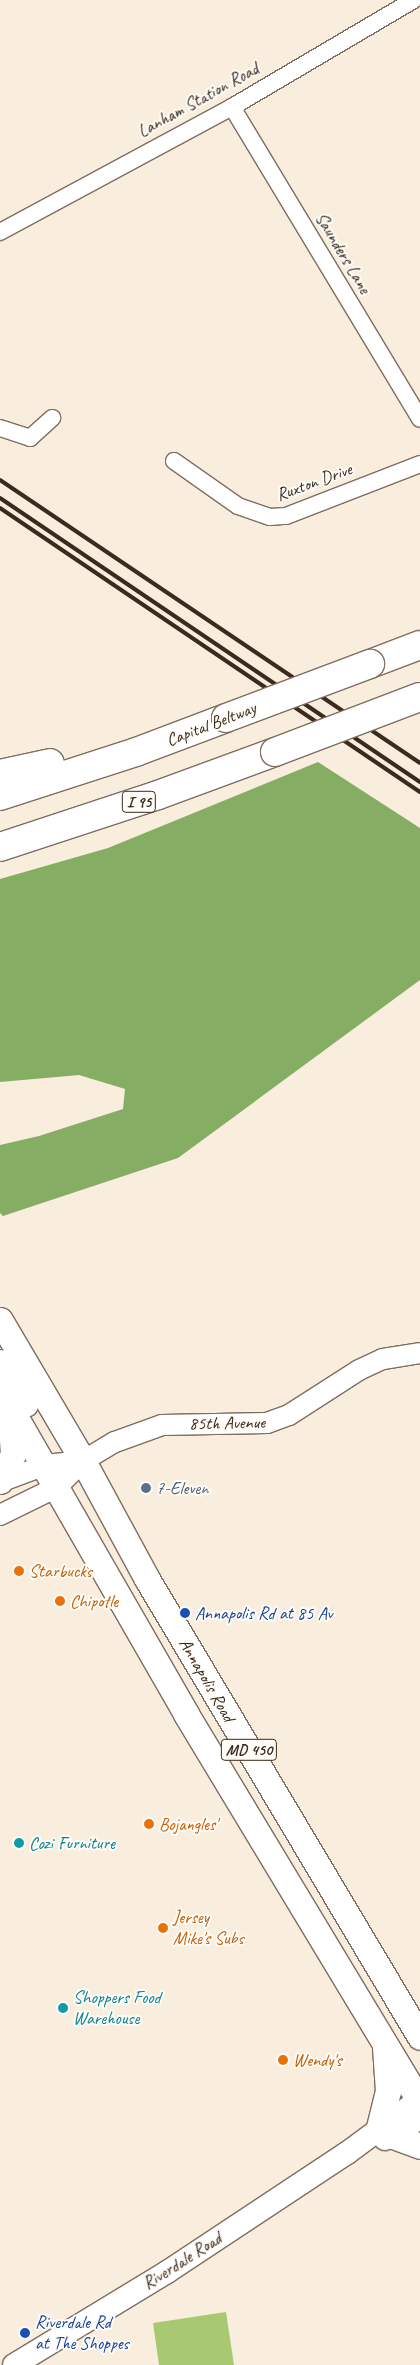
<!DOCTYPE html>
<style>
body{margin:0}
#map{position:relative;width:420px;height:2365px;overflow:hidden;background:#f9eddd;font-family:Caveat,sans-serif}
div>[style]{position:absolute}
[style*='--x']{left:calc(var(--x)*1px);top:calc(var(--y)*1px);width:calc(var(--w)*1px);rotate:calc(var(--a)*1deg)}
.green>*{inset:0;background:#a8c972}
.forest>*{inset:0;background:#86ad64}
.roads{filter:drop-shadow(1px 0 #7e6e61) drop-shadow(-1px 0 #7e6e61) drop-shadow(0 1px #7e6e61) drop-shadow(0 -1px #7e6e61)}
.minor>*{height:16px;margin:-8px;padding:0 8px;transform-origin:8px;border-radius:8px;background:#fff}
.tertiary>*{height:20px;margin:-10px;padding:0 10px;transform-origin:10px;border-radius:10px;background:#fff}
.secondary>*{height:22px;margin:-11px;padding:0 11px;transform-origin:11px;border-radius:11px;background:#fff}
.primary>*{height:25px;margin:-12.5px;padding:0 12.5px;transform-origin:12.5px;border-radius:12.5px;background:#fff}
.motorway>*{height:28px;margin:-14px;padding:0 14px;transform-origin:14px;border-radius:14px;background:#fff}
.rail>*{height:4px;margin:-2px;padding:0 2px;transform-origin:2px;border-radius:2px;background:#3b2a1e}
.bridges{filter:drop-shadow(1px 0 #7e6e61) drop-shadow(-1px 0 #7e6e61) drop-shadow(0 1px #7e6e61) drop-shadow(0 -1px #7e6e61)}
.motorway-bridge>*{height:28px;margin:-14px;padding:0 14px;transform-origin:14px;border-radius:14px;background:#fff}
.dots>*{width:14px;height:14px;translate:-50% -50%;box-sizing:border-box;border:2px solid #fdfcf7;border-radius:50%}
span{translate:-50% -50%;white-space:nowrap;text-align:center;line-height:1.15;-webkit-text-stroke:4px #fdfcf7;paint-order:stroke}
.shield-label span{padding:1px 4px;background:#fdfcf7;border:1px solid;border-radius:4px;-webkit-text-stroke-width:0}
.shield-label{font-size:16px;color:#3b2a1e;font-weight:700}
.street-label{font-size:18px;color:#3b2a1e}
.service-label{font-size:18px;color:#4e5e75}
.left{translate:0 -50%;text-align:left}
.food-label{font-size:18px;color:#c56008}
.transit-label{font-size:18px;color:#164399}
.culture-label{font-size:18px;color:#0d838f}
</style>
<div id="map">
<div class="green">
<div style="clip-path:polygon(226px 2312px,234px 2365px,159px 2365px,153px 2323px)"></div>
</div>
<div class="forest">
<div style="clip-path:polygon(318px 762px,420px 828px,420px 980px,178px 1158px,3px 1216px,0 1213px,0 1145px,39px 1136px,123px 1109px,125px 1089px,79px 1075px,0 1082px,0 879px,108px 848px)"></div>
</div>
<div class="roads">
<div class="minor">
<div style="--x:232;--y:107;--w:364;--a:58.9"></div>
<div style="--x:0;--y:232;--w:264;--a:-28.3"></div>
<div style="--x:232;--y:107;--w:211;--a:-30.5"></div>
<div style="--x:0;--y:428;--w:32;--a:18"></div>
<div style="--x:30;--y:438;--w:30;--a:-42"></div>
<div style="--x:174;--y:461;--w:78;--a:35.1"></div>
<div style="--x:238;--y:506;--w:34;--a:19"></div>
<div style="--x:270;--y:517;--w:16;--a:-4"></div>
<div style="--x:286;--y:516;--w:144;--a:-21.2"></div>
</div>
<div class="tertiary">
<div style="--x:0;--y:1482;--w:48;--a:-20.7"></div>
<div style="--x:45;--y:1465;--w:38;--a:-6"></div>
<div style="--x:0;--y:1515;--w:64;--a:-26.2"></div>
<div style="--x:57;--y:1487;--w:37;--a:-45"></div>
<div style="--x:83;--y:1461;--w:37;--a:-31"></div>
<div style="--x:115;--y:1442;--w:50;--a:-19.9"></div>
<div style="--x:162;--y:1425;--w:105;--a:-1.1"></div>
<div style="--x:267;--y:1423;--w:23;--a:-20"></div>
<div style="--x:289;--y:1415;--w:83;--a:-32.7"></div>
<div style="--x:359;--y:1370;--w:26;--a:-25"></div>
<div style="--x:383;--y:1359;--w:37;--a:-9"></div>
</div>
<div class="secondary">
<div style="--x:385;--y:2139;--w:41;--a:-31"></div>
<div style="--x:14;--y:2365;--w:179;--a:-31.3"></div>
<div style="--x:167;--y:2272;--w:216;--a:-33.5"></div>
<div style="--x:347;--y:2153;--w:91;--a:-36.5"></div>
</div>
<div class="primary">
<div style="--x:0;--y:1320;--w:164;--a:59.5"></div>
<div style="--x:83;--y:1461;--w:134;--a:61.5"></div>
<div style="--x:147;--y:1579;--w:533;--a:59.2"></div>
<div style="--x:0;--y:1362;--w:49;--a:59.2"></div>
<div style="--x:0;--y:1390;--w:374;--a:60.1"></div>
<div style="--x:186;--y:1714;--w:453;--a:58.9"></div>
<div style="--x:0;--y:1481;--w:30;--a:-64"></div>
<div style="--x:13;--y:1454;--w:42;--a:-94.1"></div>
<div style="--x:379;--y:2127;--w:37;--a:-76"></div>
<div style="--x:388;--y:2091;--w:44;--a:-93.9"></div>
<div style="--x:393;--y:2136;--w:29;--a:20"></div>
</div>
<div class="motorway">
<div style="--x:370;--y:664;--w:53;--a:-20.8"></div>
<div style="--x:0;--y:774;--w:51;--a:-12.4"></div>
<div style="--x:0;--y:796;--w:143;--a:-17.9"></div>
<div style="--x:136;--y:752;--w:96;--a:-20.7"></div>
<div style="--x:0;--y:847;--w:166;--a:-18.2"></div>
<div style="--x:158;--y:795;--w:125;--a:-20.2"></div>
</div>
</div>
<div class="rail">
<div style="--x:0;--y:480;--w:506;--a:33.97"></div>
<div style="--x:0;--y:498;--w:507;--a:34.07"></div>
<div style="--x:0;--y:508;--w:507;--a:34.07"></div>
</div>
<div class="bridges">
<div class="motorway-bridge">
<div style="--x:226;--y:718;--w:154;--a:-20.6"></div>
<div style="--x:275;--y:752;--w:155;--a:-20.8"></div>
</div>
</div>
<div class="dots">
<div style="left:146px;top:1488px;background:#5c6f8a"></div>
<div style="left:19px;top:1571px;background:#e8710a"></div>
<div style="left:60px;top:1601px;background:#e8710a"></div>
<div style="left:185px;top:1613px;background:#1a4fb4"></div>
<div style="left:149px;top:1824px;background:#e8710a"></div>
<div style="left:19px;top:1843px;background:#0f9aa8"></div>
<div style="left:163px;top:1928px;background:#e8710a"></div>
<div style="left:63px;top:2008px;background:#0f9aa8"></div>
<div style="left:283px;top:2060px;background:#e8710a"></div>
<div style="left:25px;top:2333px;background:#1a4fb4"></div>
</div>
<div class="shield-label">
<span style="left:139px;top:802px">I 95</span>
<span style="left:249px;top:1750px">MD 450</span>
</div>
<div class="street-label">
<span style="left:198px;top:100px;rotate:-29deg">Lanham Station Road</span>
<span style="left:343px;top:253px;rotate:59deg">Saunders Lane</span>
<span style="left:314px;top:482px;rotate:-20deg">Ruxton Drive</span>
<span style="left:211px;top:724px;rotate:-21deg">Capital Beltway</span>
<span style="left:227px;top:1423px;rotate:-1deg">85th Avenue</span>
<span style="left:207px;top:1680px;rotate:60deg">Annapolis Road</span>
<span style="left:182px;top:2261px;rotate:-33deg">Riverdale Road</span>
</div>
<div class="service-label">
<span class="left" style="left:156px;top:1488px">7-Eleven</span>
</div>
<div class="food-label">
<span class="left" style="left:29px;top:1571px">Starbucks</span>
<span class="left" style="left:70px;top:1601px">Chipotle</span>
<span class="left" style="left:159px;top:1824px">Bojangles'</span>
<span class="left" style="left:173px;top:1928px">Jersey<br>Mike's Subs</span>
<span class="left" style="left:293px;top:2060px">Wendy's</span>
</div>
<div class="transit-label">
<span class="left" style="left:195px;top:1613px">Annapolis Rd at 85 Av</span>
<span class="left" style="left:35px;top:2333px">Riverdale Rd<br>at The Shoppes</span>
</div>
<div class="culture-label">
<span class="left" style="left:29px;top:1843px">Cozi Furniture</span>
<span class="left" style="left:73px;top:2008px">Shoppers Food<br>Warehouse</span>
</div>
</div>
